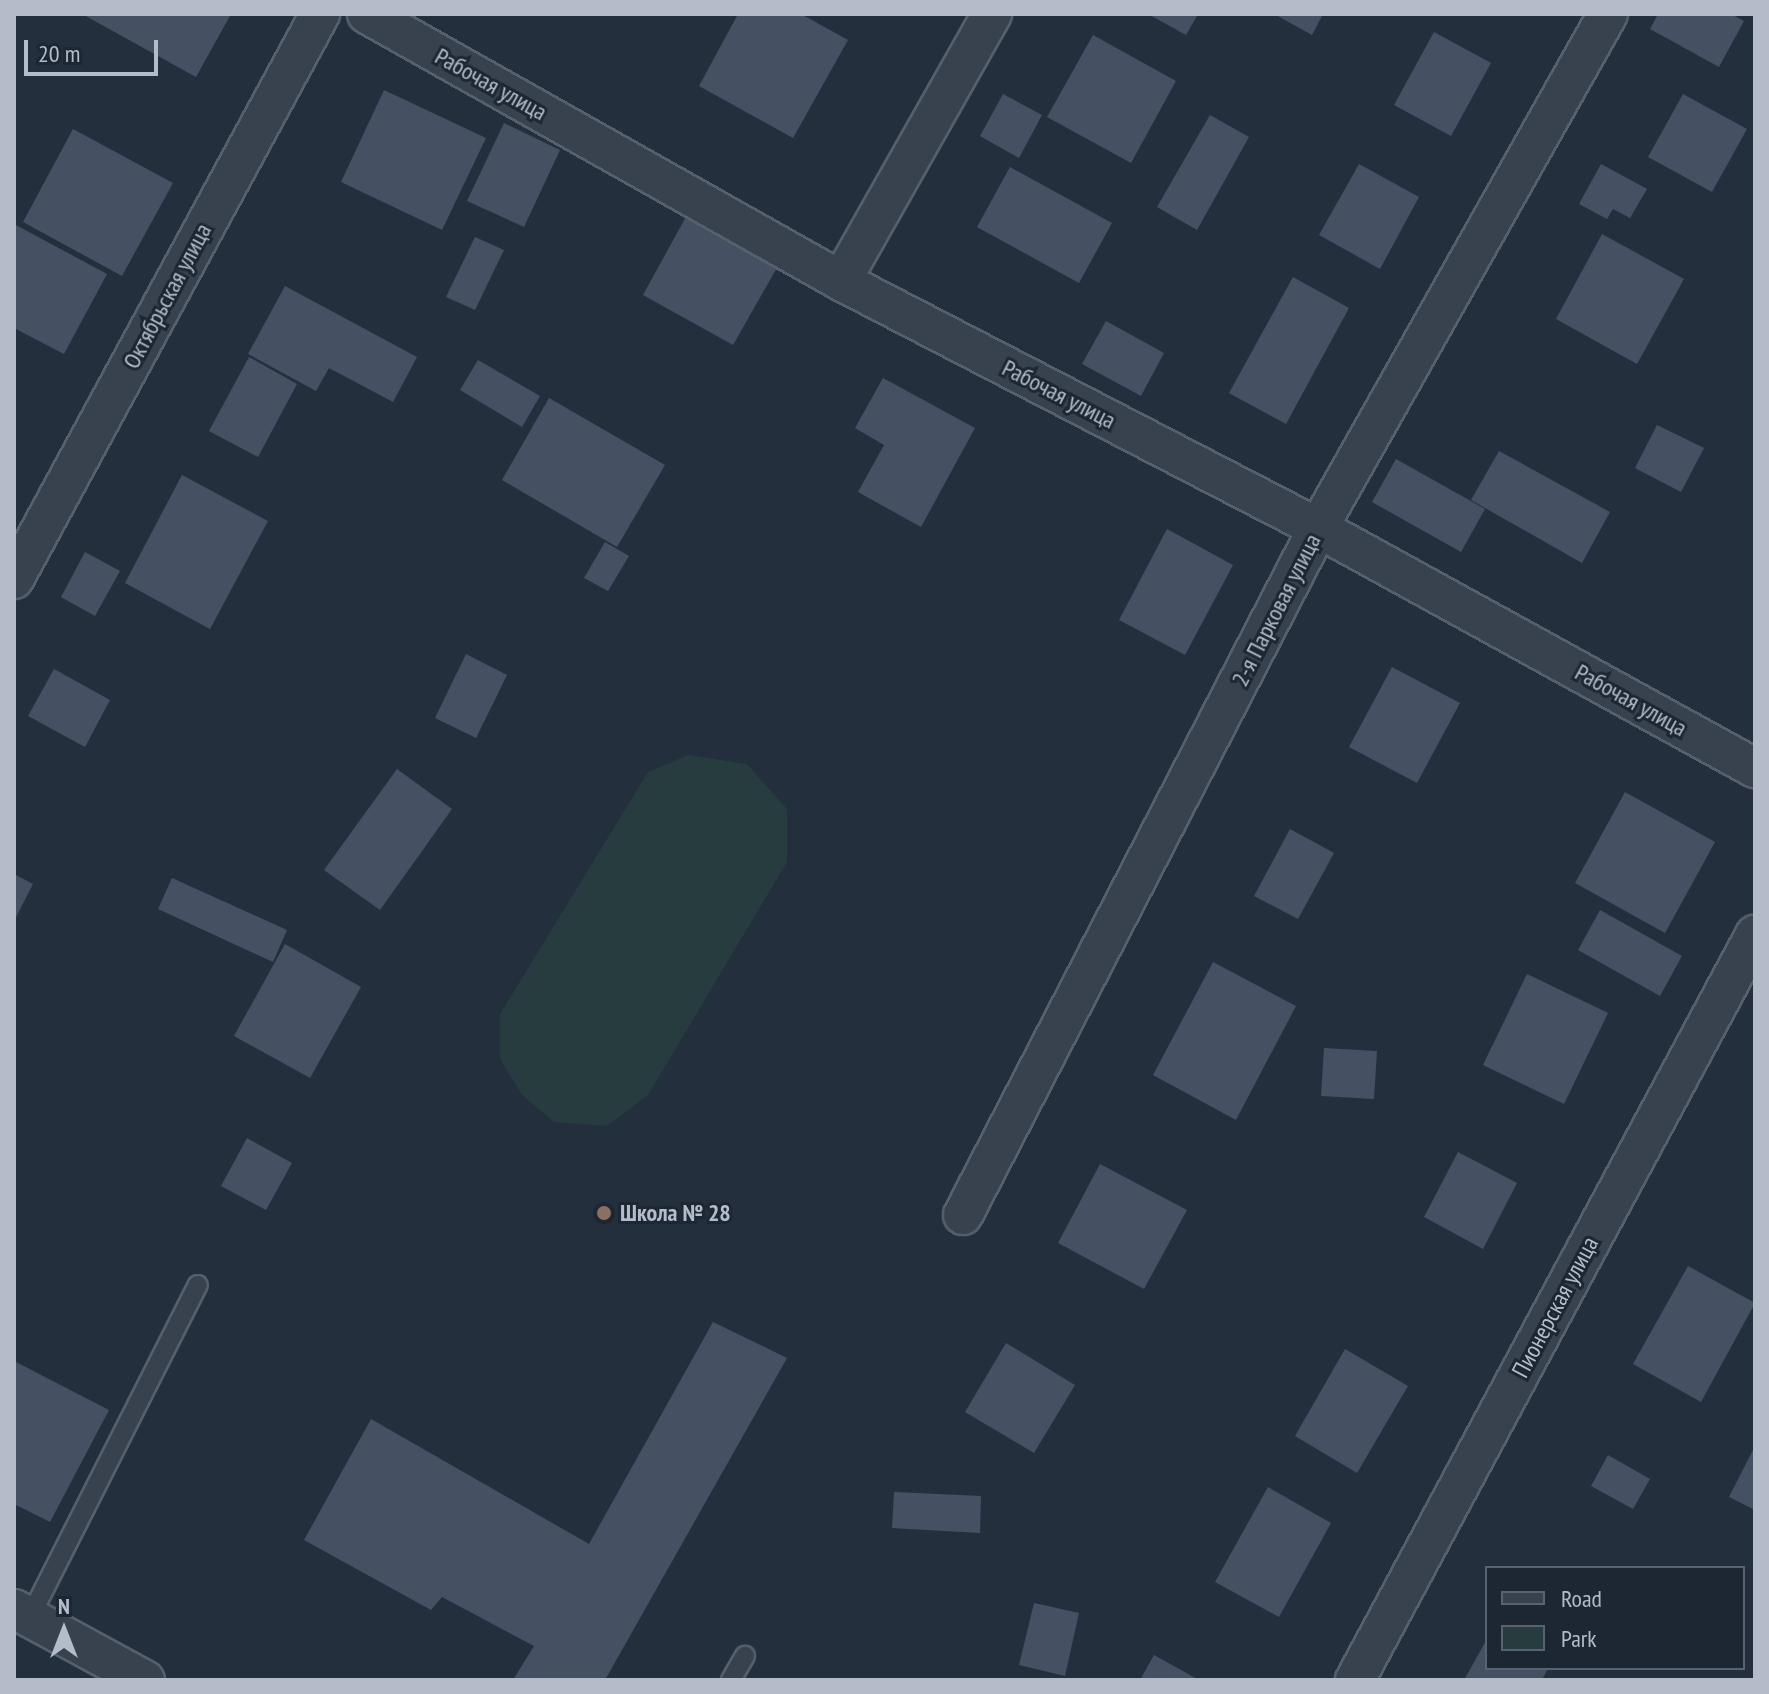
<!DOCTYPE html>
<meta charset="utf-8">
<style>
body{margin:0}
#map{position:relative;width:1769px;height:1694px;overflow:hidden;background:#242f3e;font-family:"PT Sans Narrow",sans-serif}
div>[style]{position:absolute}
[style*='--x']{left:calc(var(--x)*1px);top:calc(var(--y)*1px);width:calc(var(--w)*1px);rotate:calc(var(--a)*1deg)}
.green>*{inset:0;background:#263c3f}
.building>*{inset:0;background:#455162}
.roads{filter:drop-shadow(2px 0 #565f6c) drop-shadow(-2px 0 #565f6c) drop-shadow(0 2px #565f6c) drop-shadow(0 -2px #565f6c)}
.service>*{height:18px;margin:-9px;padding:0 9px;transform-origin:9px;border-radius:9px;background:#38414e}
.minor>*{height:38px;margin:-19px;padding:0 19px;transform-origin:19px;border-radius:19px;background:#38414e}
.dots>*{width:22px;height:22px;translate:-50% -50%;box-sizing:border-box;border:4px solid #1d2633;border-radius:50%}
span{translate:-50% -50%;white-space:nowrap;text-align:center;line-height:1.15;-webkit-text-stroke:6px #1d2633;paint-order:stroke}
.street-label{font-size:24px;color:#b4bcc9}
.poi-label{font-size:24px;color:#b4bcc9;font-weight:700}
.left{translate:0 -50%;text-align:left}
.frame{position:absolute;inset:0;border:16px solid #b4bcc9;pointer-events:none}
.legend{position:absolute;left:1485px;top:1566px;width:260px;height:104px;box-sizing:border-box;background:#1d2633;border:2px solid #59626f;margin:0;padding:10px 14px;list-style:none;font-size:24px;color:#b4bcc9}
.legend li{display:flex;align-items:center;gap:16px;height:40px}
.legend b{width:40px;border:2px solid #59626f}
.north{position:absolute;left:24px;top:1590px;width:80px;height:80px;-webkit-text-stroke:6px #1d2633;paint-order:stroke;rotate:0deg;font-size:22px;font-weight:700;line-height:32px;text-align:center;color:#b4bcc9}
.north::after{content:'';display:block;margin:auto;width:28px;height:36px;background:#b4bcc9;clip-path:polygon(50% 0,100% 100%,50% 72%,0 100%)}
.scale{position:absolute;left:24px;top:40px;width:134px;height:36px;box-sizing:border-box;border:4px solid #b4bcc9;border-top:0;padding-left:10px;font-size:24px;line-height:28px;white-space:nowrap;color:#b4bcc9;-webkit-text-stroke:6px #1d2633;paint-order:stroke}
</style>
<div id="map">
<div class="green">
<div style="clip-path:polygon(688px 755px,747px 764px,787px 809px,787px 862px,648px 1095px,607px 1126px,554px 1122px,522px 1095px,500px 1059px,500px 1014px,648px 772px)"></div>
</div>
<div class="building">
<div style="clip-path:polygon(82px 14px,231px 14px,196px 77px)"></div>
<div style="clip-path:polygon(738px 14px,801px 14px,848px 40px,793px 138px,699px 86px)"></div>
<div style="clip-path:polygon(1148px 14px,1198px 14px,1186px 35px)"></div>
<div style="clip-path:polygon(1274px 14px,1323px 14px,1312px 35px)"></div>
<div style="clip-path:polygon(1658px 14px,1731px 14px,1744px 21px,1719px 67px,1650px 29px)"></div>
<div style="clip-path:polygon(1434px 32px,1491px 63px,1451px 136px,1394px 105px)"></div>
<div style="clip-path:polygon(1093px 35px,1176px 81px,1131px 163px,1047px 117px)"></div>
<div style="clip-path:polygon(384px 90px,486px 138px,442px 230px,341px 182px)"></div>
<div style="clip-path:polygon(1003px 94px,1042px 115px,1019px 158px,980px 136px)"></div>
<div style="clip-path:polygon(1683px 94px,1747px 129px,1712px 192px,1648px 157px)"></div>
<div style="clip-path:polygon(1210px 115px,1249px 137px,1197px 230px,1157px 207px)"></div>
<div style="clip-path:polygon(504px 123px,560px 150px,524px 227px,467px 201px)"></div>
<div style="clip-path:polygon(73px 129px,173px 183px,122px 276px,23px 222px)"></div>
<div style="clip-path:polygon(1359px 164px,1419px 197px,1380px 269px,1319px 235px)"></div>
<div style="clip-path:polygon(1601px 164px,1647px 189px,1630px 218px,1613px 209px,1607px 219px,1579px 204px)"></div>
<div style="clip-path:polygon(1010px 167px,1112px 223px,1079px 283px,977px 227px)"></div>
<div style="clip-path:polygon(687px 215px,778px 266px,733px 345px,643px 295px)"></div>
<div style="clip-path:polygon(14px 224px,107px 274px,64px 354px,14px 328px)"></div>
<div style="clip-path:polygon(1602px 234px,1684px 279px,1637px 364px,1556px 319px)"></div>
<div style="clip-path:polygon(475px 237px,504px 250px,475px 310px,446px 297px)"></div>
<div style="clip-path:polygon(1293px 277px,1349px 308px,1286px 424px,1229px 393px)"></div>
<div style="clip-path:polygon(285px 286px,417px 357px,393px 402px,329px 368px,316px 391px,248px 354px)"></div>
<div style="clip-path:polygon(1106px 321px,1164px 353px,1141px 396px,1082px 364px)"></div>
<div style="clip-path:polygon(249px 357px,297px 384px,258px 457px,209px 431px)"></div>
<div style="clip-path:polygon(478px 360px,540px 396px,522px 427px,460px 390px)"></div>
<div style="clip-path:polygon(883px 378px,975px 428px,921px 527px,858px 492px,884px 445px,855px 428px)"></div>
<div style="clip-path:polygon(549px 398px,665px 465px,617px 547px,502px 480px)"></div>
<div style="clip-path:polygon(1657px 425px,1704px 448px,1681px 492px,1635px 468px)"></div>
<div style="clip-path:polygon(1499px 451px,1610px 512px,1582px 563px,1471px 500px)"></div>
<div style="clip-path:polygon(1396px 459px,1485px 509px,1461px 552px,1372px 502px)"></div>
<div style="clip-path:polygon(182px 475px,268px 521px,210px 629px,125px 583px)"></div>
<div style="clip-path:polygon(1167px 529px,1233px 565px,1185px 655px,1119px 620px)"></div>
<div style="clip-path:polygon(605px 542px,629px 556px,608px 591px,584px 578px)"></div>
<div style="clip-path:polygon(85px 552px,120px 571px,95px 616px,61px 597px)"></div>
<div style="clip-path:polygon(466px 654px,507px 675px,476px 738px,435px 718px)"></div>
<div style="clip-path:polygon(1392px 667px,1460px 703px,1417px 783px,1349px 747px)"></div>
<div style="clip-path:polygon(54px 669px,110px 700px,85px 747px,28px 716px)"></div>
<div style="clip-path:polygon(397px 769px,452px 809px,380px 910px,324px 870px)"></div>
<div style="clip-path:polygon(1625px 792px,1715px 842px,1665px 933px,1575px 883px)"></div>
<div style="clip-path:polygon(1290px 829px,1334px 853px,1298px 919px,1254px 896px)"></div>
<div style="clip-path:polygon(14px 874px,33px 884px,14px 921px)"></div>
<div style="clip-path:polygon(172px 878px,287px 930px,273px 962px,158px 909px)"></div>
<div style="clip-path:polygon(1600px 910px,1682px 956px,1660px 996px,1578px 950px)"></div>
<div style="clip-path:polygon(285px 944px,361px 987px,310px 1078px,234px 1036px)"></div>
<div style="clip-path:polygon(1213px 962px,1296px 1006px,1236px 1120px,1153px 1075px)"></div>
<div style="clip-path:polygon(1527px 974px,1608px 1013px,1564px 1104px,1483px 1065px)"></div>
<div style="clip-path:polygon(1324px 1048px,1377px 1051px,1374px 1099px,1321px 1096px)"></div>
<div style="clip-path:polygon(247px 1138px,292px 1163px,266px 1210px,221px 1186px)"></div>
<div style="clip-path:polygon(1458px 1152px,1517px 1183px,1483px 1249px,1424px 1217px)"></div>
<div style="clip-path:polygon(1100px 1164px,1187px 1210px,1144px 1289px,1058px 1243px)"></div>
<div style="clip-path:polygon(1688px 1266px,1755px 1303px,1701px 1402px,1633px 1364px)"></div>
<div style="clip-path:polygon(713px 1322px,787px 1358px,605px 1680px,513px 1680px,534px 1646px,442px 1597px,431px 1610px,304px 1540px,371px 1419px,589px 1544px)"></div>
<div style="clip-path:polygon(1006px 1343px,1075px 1385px,1034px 1453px,965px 1412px)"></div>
<div style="clip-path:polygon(1345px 1349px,1408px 1386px,1357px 1473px,1295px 1436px)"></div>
<div style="clip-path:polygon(14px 1361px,109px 1410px,50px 1522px,14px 1504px)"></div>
<div style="clip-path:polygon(1755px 1446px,1755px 1510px,1729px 1497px)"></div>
<div style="clip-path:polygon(1608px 1455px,1650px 1479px,1633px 1509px,1591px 1486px)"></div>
<div style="clip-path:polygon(1268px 1487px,1331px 1523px,1279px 1617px,1215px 1582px)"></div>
<div style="clip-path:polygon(894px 1492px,981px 1496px,980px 1533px,892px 1528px)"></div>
<div style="clip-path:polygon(1034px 1603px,1079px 1613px,1065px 1676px,1019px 1665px)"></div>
<div style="clip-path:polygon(1487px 1639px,1487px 1668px,1548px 1668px,1542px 1680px,1464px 1680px)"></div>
<div style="clip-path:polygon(1154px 1655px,1199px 1680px,1140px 1680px)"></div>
</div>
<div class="roads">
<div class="service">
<div style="--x:30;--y:1617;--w:372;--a:-63.2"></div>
<div style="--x:731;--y:1680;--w:28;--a:-60"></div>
</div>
<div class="minor">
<div style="--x:367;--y:14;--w:544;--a:29.39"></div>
<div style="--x:841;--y:281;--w:537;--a:27.38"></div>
<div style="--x:1318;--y:528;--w:499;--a:28.8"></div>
<div style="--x:841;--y:281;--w:307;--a:-60.5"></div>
<div style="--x:14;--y:579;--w:643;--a:-61.56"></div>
<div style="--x:963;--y:1215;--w:773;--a:-62.67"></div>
<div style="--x:1318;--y:528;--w:590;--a:-60.57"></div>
<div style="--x:14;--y:1609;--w:149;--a:28.5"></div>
<div style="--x:1355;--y:1680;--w:846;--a:-61.77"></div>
</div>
</div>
<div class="dots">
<div style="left:604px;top:1213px;background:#8d6e63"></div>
</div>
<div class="street-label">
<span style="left:491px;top:84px;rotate:29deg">Рабочая улица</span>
<span style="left:167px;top:296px;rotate:-62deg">Октябрьская улица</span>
<span style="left:1059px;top:394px;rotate:27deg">Рабочая улица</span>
<span style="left:1276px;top:610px;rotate:-63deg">2-я Парковая улица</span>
<span style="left:1631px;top:700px;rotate:29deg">Рабочая улица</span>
<span style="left:1555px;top:1307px;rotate:-62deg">Пионерская улица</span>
</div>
<div class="poi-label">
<span class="left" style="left:620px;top:1213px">Школа № 28</span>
</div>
<div class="frame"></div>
<ul class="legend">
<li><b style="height:10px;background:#38414e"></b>Road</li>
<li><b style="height:22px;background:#263c3f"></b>Park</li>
</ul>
<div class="north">N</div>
<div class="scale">20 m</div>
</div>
